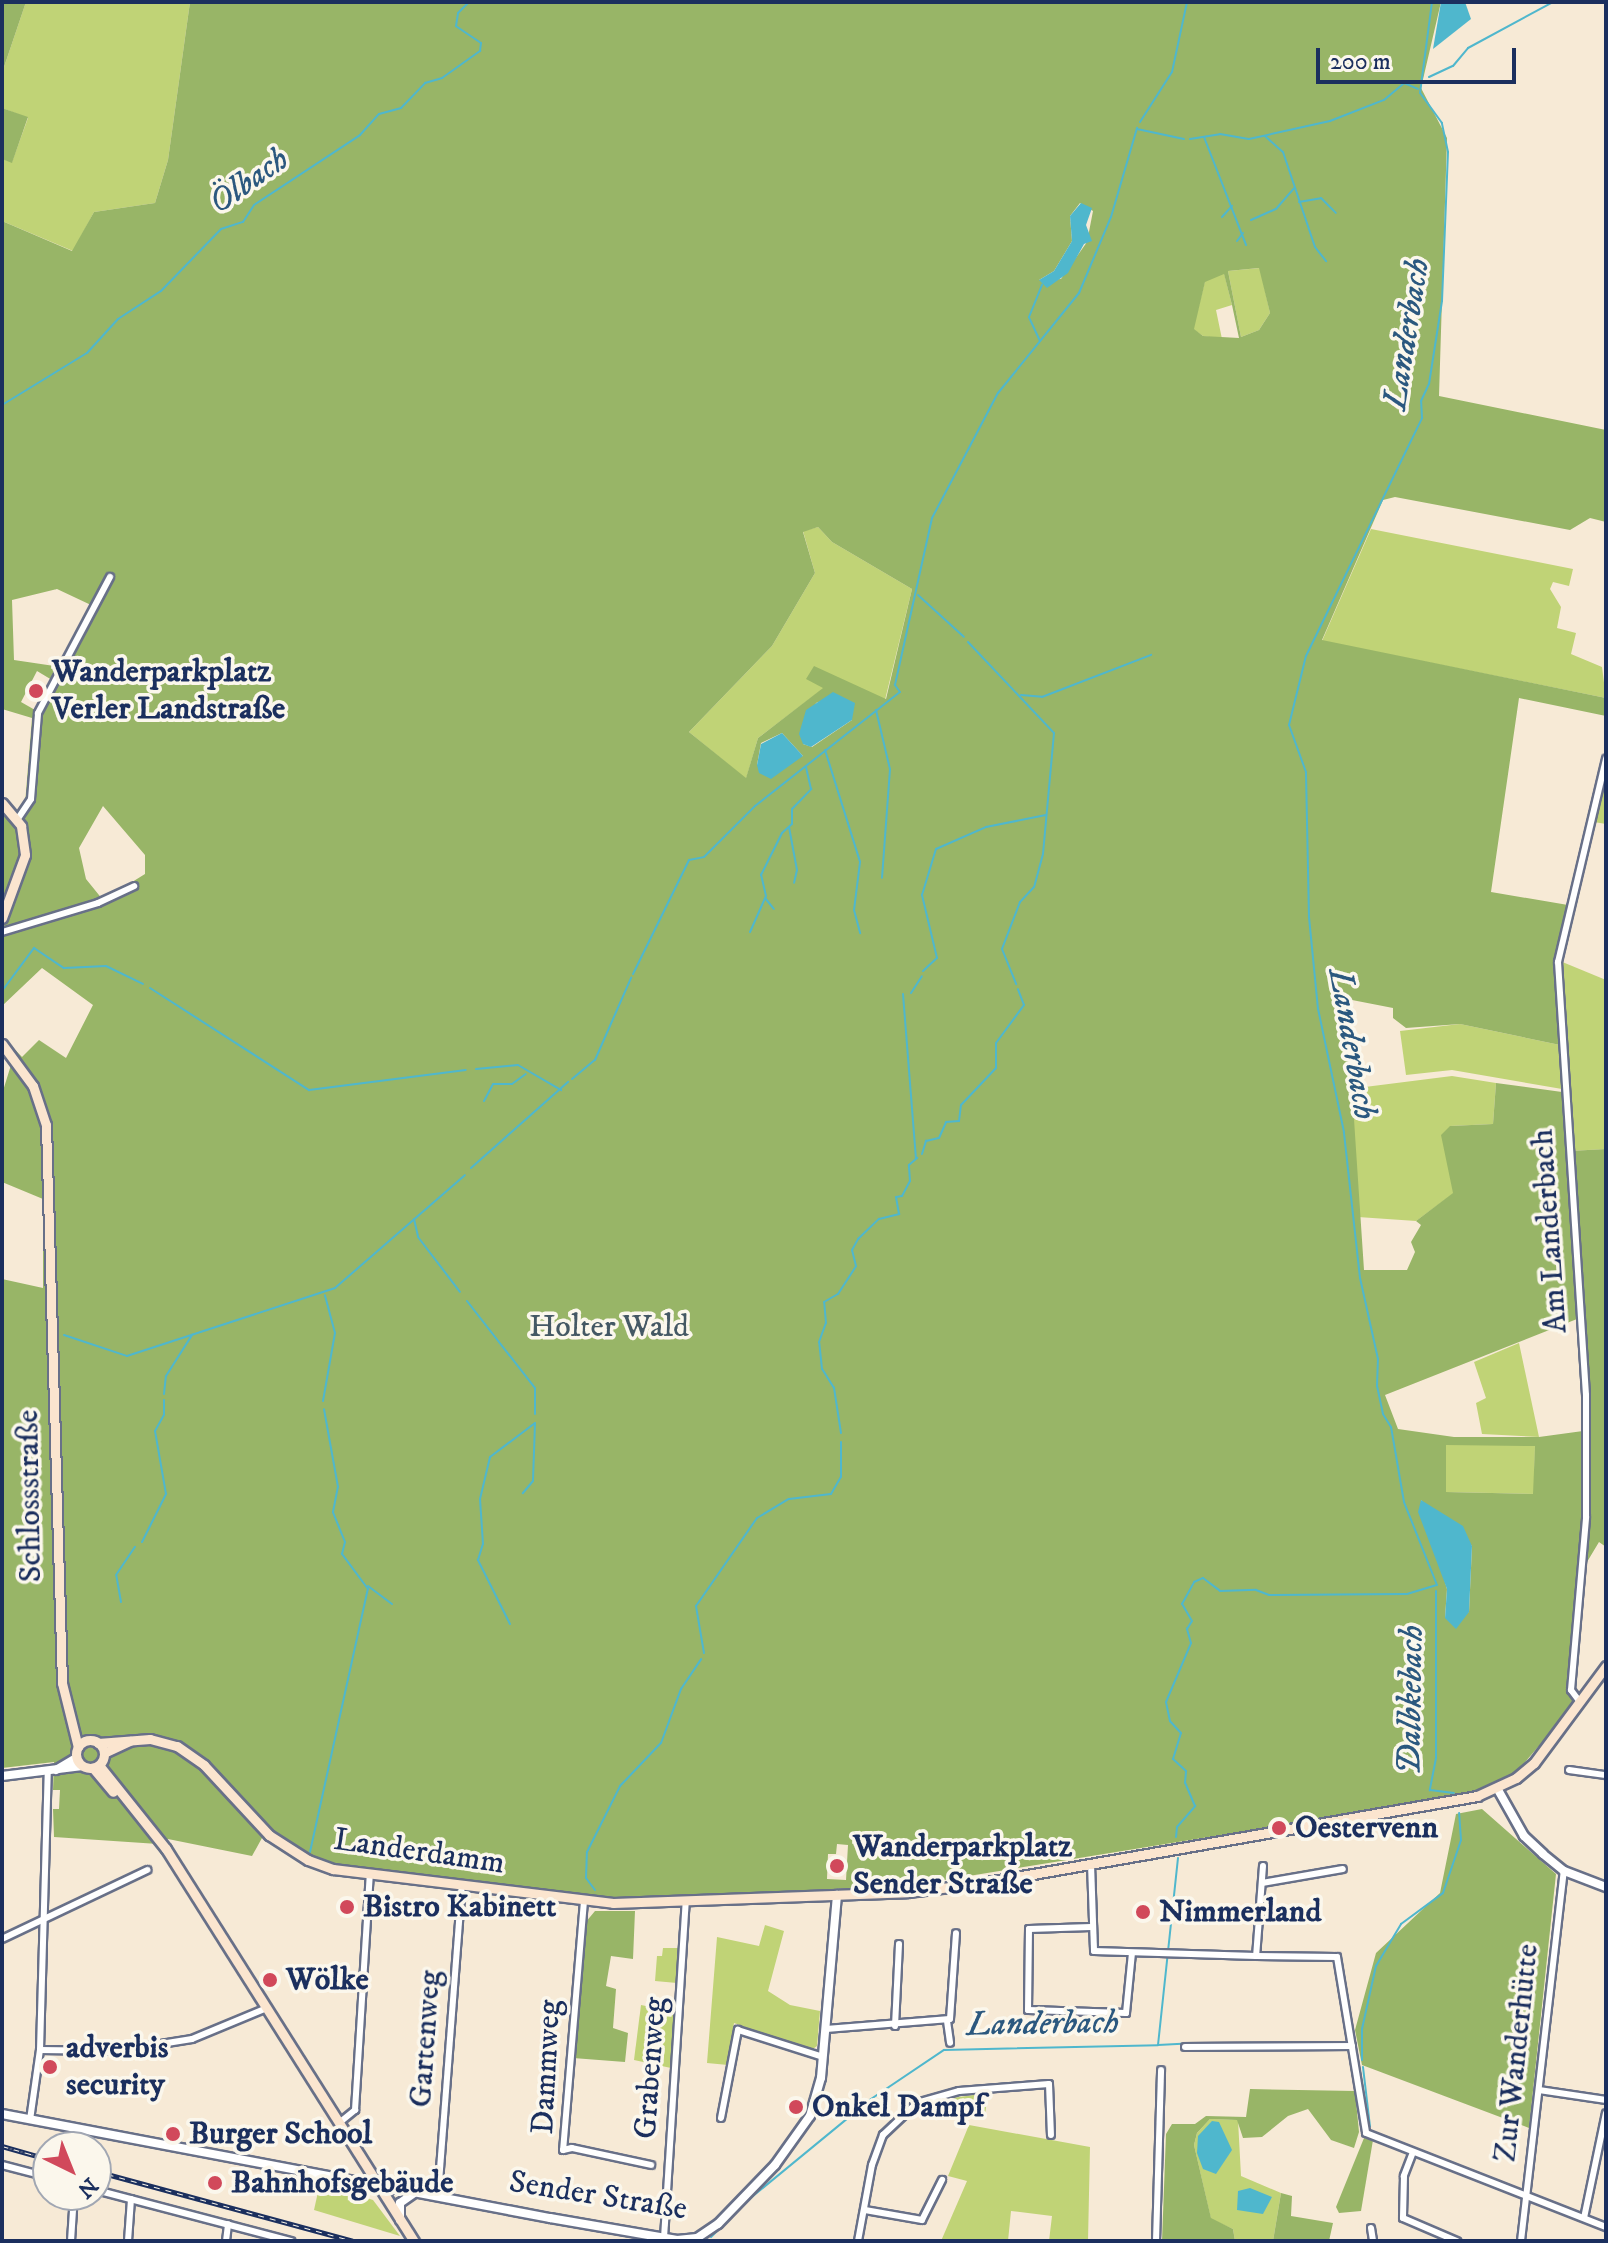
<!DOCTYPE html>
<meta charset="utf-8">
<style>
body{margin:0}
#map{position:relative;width:1608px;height:2243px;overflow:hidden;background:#f7ead6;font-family:"IM FELL DW Pica",serif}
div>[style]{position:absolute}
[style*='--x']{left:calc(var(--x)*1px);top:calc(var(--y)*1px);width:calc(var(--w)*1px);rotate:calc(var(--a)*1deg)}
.green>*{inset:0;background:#c0d376}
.forest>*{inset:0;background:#98b567}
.water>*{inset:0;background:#4fb7cd}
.stream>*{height:2px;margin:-1px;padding:0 1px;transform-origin:1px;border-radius:1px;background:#4fb7cd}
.roads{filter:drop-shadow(2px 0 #687088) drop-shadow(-2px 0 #687088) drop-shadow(0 2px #687088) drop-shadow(0 -2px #687088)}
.minor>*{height:6px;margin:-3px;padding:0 3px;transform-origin:3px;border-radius:3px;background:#fff}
.tertiary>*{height:8px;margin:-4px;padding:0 4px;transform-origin:4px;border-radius:4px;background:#fff}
.secondary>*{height:9px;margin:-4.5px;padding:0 4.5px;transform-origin:4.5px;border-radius:4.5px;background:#fbe5cf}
.secondary>.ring{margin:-4.5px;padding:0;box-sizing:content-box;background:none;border:9px solid #fbe5cf;border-radius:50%}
.rail>*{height:5px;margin-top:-2.5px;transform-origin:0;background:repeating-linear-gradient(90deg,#fbf7ec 0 6px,#1b2f5e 0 12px);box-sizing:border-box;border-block:2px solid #1b2f5e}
.dots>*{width:22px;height:22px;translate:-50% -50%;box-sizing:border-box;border:4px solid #fbf7ec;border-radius:50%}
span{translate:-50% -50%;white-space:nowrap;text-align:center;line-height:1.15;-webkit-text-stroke:7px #fbf7ec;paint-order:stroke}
.poi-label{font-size:32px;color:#1b2f5e;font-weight:700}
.left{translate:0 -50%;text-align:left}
.street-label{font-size:32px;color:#1b2f5e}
.park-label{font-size:32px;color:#445864}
.water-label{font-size:34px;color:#2b587f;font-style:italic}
.frame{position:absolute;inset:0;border:4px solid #1b2f5e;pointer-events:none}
.north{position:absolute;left:32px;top:2131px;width:80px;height:80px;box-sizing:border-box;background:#fbf7ec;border:2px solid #a1a7b3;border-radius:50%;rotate:137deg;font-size:22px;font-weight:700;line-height:32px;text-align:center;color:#1b2f5e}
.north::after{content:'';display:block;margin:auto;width:28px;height:36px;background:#d1495b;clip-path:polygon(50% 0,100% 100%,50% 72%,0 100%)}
.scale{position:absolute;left:1316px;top:48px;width:200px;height:36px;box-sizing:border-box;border:4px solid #1b2f5e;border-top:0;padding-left:10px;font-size:24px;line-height:28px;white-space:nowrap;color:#1b2f5e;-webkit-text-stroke:6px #fbf7ec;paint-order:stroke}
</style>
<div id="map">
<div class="green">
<div style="clip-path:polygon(26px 2px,190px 2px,168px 160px,155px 203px,94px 212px,73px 251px,2px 221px,2px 159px,12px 162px,28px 118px,2px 108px,2px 73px)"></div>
<div style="clip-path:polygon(1260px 268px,1270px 313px,1259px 330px,1241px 337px,1228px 271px)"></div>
<div style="clip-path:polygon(1224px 273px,1232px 305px,1216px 310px,1222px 339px,1203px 336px,1193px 329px,1205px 281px)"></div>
<div style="clip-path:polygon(818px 527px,832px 542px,912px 589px,885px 700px,824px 688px,758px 738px,746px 779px,689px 732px,772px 646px,815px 573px,803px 531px)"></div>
<div style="clip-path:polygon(1371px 529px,1573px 569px,1569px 586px,1553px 582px,1550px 589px,1561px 607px,1557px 628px,1576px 633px,1571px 654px,1602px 667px,1606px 698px,1322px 641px)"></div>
<div style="clip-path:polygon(1606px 771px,1606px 824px,1594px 822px)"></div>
<div style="clip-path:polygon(1560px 961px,1606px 980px,1606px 1149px,1570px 1151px)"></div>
<div style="clip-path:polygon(1460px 1024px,1560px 1045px,1562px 1089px,1452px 1070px,1406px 1075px,1400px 1031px)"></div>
<div style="clip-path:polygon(1452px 1076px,1496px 1083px,1493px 1124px,1450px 1126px,1454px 1193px,1416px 1221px,1358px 1217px,1349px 1089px)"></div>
<div style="clip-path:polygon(1519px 1343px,1539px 1437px,1482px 1434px,1476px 1403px,1486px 1398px,1474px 1362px)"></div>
<div style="clip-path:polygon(1446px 1445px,1535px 1445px,1534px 1494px,1446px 1492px)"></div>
<div style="clip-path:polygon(765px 1925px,784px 1931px,768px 1991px,790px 2005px,820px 2011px,817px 2046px,810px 2051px,734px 2023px,728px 2065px,707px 2063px,717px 1937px,759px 1946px)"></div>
<div style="clip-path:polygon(663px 1948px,680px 1948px,677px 1983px,655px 1981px,657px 1956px,662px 1956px)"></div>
<div style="clip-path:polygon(641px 2005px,675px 2012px,671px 2068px,634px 2060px)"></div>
<div style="clip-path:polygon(988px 2093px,985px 2115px,943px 2117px,938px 2100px)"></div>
<div style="clip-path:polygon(1210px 2119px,1238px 2120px,1241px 2176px,1281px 2193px,1273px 2241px,1235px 2241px,1233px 2229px,1211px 2219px,1194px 2145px,1197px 2133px)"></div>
<div style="clip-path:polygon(969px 2125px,1090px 2147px,1088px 2241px,1049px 2241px,1052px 2216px,1011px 2211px,1008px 2241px,941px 2241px,967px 2181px,948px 2176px)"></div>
<div style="clip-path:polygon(320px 2183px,373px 2200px,400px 2236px,314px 2210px)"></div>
</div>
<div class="forest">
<div style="clip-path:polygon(2px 2px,26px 2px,2px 73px)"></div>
<div style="clip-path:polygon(evenodd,190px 2px,1441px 2px,1421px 88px,1447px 138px,1439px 396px,1606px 430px,1606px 522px,1590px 518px,1570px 530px,1395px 497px,1383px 500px,1322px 640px,1606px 698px,1606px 716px,1519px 698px,1491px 892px,1568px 905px,1555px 961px,1560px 1045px,1460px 1024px,1406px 1028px,1393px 1018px,1393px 1008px,1352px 1000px,1348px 1029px,1364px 1270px,1407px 1270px,1415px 1252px,1411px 1242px,1421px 1225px,1416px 1221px,1453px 1193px,1441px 1135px,1450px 1126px,1493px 1124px,1496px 1083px,1562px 1092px,1577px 1319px,1385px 1395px,1398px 1429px,1454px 1437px,1539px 1437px,1583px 1431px,1583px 1517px,1567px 1693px,1575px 1704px,1514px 1775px,1496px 1787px,1455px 1797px,907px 1886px,616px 1898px,333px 1864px,312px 1856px,268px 1827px,252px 1856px,168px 1839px,158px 1844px,54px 1837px,53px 1809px,59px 1809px,60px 1790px,53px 1790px,54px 1762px,2px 1768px,2px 1279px,43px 1288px,43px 1199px,2px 1182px,2px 1094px,11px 1065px,2px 1055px,2px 1036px,22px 1057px,39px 1040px,66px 1058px,93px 1005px,42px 968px,2px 1006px,2px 796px,18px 812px,25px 804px,32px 718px,2px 709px,2px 221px,72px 251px,94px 212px,155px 203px,168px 160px,190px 2px,1080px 203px,1093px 211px,1087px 242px,1061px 279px,1039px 280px,1054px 271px,1072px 241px,1070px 216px,1080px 203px,190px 2px,1259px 268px,1270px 313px,1259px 330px,1241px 337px,1228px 271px,1259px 268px,190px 2px,1224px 274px,1232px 305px,1239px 338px,1203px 336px,1194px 329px,1205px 282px,1224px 274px,190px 2px,818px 527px,832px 542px,912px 589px,886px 699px,814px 666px,806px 679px,823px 688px,758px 738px,746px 778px,689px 732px,772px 646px,815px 573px,803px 532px,818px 527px,190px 2px,57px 589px,91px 605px,61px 667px,14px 660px,12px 600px,57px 589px,190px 2px,37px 671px,52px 680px,35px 710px,21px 702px,37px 671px,190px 2px,826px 699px,852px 720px,812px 747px,803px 744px,816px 703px,826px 699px,190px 2px,782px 733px,803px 756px,757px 765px,761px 743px,782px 733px,190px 2px,103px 806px,145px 855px,145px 874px,103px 900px,86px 879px,79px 848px,103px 806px,190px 2px,1446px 1445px,1535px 1446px,1533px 1494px,1446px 1492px,1446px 1445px,190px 2px,1421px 1500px,1472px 1546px,1469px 1612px,1445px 1618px,1447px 1589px,1421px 1500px,190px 2px,837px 1844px,848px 1845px,846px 1880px,827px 1879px,828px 1854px,836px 1854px,837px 1844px)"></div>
<div style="clip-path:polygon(2px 108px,28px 117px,12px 163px,2px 159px)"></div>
<div style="clip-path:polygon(1606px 1149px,1606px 1547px,1599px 1542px,1584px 1567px,1589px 1395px,1570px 1151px)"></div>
<div style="clip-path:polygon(1482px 1809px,1556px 1874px,1529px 2128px,1362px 2065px,1355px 2030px,1376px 1953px,1440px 1893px,1456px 1814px)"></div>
<div style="clip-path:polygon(595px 1911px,635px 1911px,633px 1959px,611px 1956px,606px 1986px,616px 1989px,613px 2028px,628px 2033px,625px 2062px,573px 2058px,585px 1923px)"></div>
<div style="clip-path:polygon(1250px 2089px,1355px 2091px,1359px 2132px,1354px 2148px,1331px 2140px,1308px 2109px,1288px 2116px,1262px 2137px,1243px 2138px,1237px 2120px,1210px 2119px,1197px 2133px,1194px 2145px,1211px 2218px,1233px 2229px,1235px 2241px,1162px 2241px,1166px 2134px,1172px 2124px,1195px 2124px,1206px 2116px,1246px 2117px)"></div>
<div style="clip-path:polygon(1364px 2138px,1373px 2140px,1361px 2211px,1339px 2213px,1336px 2207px)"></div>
<div style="clip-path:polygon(1281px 2193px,1292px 2196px,1291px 2216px,1333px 2223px,1329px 2241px,1273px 2241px)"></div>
</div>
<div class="water">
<div style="clip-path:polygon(1441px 2px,1465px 2px,1471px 19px,1433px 49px)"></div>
<div style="clip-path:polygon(1081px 203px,1092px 208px,1086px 225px,1092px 241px,1084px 244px,1068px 273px,1047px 288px,1039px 280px,1054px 271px,1072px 241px,1070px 216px)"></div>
<div style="clip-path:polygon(833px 692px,855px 703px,852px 720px,811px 747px,803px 744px,799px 734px,806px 710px)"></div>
<div style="clip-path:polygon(782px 733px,803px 756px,771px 779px,759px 773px,757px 765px,761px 744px)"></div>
<div style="clip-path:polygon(1421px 1500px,1463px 1526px,1472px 1546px,1469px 1612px,1456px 1629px,1445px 1618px,1447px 1589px,1418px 1512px)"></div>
<div style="clip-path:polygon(1212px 2121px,1219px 2122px,1232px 2150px,1216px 2174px,1203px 2169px,1197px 2153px,1198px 2136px)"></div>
<div style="clip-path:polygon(1250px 2188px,1272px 2197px,1263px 2214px,1237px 2210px,1238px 2191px)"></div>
</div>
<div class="stream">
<div style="--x:1429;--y:77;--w:26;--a:-25"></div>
<div style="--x:1453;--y:66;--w:23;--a:-50"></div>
<div style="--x:1468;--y:48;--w:97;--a:-28.4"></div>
<div style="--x:1140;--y:122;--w:59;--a:-57.4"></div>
<div style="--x:1172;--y:72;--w:72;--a:-77.9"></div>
<div style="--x:1137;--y:129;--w:48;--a:12"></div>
<div style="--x:1265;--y:136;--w:24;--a:42"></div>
<div style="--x:1283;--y:152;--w:100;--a:71.4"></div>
<div style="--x:1315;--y:247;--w:18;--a:52"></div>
<div style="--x:1204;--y:137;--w:116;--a:68.7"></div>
<div style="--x:1190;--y:139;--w:30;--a:-9"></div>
<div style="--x:1220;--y:134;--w:29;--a:10"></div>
<div style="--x:1249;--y:139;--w:83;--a:-12.5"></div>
<div style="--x:1330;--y:121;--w:58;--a:-21.3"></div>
<div style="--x:1384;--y:100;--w:26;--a:-40"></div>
<div style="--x:1404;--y:83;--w:15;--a:23"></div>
<div style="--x:1299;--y:202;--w:22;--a:-10"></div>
<div style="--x:1321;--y:198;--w:21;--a:45"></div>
<div style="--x:1222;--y:217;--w:15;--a:-48"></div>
<div style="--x:1251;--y:220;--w:27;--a:-24"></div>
<div style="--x:1276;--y:209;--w:28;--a:-49"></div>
<div style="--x:1237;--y:241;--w:10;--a:-53"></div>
<div style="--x:1040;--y:341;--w:26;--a:-115"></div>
<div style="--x:1029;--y:317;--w:35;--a:-68"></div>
<div style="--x:2;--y:405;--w:100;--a:-31.5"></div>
<div style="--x:87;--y:353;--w:46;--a:-47.6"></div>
<div style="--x:118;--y:319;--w:51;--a:-33.1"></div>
<div style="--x:161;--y:291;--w:86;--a:-45.9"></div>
<div style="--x:221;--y:229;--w:23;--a:-18"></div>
<div style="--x:243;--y:222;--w:20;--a:-57"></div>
<div style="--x:254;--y:205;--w:127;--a:-33.4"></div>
<div style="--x:360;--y:135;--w:28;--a:-48"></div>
<div style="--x:379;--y:114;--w:23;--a:-15"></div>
<div style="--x:401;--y:108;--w:35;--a:-46"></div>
<div style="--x:425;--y:83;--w:18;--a:-16"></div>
<div style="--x:442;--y:78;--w:47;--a:-35.4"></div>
<div style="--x:480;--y:51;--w:8;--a:-83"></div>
<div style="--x:481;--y:43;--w:30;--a:-146"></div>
<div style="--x:456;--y:26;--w:13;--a:-81"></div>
<div style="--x:458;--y:13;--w:16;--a:-45"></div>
<div style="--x:918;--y:595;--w:62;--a:42.4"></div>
<div style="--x:968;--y:642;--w:125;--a:46.6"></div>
<div style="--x:1054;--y:733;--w:121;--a:95.2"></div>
<div style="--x:1043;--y:854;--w:34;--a:105"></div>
<div style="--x:1034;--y:887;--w:21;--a:133"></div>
<div style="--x:1020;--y:902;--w:50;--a:111"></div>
<div style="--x:1002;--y:949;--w:38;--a:68"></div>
<div style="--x:1021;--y:695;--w:21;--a:5"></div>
<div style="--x:1042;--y:697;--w:117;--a:-21.1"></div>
<div style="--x:876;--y:710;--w:61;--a:76.7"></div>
<div style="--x:890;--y:769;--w:109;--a:94.2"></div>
<div style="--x:825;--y:750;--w:117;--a:72.6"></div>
<div style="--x:860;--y:862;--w:48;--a:97.1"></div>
<div style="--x:854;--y:910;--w:24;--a:75"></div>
<div style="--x:789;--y:827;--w:44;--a:79.5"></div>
<div style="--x:797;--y:870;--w:13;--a:103"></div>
<div style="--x:765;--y:898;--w:14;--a:51"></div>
<div style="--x:750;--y:932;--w:39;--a:-66"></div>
<div style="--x:766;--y:896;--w:22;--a:-103"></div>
<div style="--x:761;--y:875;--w:47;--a:-63.4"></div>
<div style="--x:782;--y:833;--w:13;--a:-42"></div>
<div style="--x:792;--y:824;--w:15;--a:-90"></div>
<div style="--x:792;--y:809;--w:28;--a:-46"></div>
<div style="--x:811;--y:789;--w:22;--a:-103"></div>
<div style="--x:923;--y:971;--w:19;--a:-43"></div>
<div style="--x:937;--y:958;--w:65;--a:-103.4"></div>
<div style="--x:922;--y:895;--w:48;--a:-73.1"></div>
<div style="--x:936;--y:849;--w:55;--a:-23.7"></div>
<div style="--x:986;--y:827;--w:61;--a:-11.3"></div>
<div style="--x:633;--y:974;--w:127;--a:-63.8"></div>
<div style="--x:689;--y:860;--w:15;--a:-11"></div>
<div style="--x:704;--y:857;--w:72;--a:-45"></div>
<div style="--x:755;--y:806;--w:184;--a:-38.2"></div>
<div style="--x:900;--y:692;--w:9;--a:-126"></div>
<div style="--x:895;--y:685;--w:171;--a:-77.5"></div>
<div style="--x:932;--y:518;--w:141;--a:-62.2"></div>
<div style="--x:998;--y:393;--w:129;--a:-51"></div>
<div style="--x:1079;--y:293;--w:82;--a:-67.2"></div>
<div style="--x:1111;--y:217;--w:93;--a:-73.7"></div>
<div style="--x:150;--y:988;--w:189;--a:32.7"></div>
<div style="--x:309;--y:1090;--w:158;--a:-7.3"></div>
<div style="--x:2;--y:991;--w:54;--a:-53.3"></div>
<div style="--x:34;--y:948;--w:36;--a:34"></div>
<div style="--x:64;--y:968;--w:42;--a:-2.7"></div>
<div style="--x:106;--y:966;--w:41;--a:25.9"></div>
<div style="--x:911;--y:993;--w:20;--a:-57"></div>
<div style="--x:903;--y:994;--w:165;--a:85.5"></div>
<div style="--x:476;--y:1069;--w:42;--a:-5.4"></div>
<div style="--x:518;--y:1065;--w:50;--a:30.2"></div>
<div style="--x:572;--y:1079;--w:30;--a:-40"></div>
<div style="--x:595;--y:1060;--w:90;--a:-66.3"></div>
<div style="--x:484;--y:1101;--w:19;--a:-62"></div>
<div style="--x:493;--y:1084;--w:19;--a:0"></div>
<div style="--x:512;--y:1084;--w:17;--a:-36"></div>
<div style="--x:922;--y:1154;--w:14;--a:-73"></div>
<div style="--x:926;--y:1141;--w:13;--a:-13"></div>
<div style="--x:939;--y:1138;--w:17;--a:-66"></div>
<div style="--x:946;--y:1122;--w:13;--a:-4"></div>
<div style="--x:959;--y:1121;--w:16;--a:-83"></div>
<div style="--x:961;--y:1105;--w:51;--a:-46.6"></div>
<div style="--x:996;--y:1068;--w:25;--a:-90"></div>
<div style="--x:996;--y:1043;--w:47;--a:-53.6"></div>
<div style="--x:1024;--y:1005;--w:17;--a:-111"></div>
<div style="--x:471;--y:1168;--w:130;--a:-41.6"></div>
<div style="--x:414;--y:1219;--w:18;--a:77"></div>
<div style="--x:418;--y:1237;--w:69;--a:52.6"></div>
<div style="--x:467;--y:1301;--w:110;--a:52"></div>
<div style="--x:535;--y:1388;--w:26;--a:90"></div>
<div style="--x:64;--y:1335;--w:66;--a:18.4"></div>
<div style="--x:127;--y:1356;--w:219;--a:-18.1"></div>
<div style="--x:335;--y:1288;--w:172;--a:-41"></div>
<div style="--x:164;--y:1394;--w:18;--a:-84"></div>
<div style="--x:166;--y:1376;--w:49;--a:-57.6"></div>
<div style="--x:323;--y:1401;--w:69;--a:-80"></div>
<div style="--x:335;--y:1333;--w:39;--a:-105"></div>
<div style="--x:841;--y:1433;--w:46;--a:-98.8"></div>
<div style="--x:834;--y:1388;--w:22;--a:-122"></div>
<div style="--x:822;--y:1369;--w:27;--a:-96"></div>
<div style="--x:819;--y:1342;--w:20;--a:-70"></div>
<div style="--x:826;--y:1323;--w:21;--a:-95"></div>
<div style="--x:824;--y:1302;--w:16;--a:-30"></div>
<div style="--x:838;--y:1294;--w:33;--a:-57"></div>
<div style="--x:856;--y:1266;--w:16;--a:-104"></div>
<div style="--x:852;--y:1250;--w:13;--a:-61"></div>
<div style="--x:858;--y:1239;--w:29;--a:-44"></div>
<div style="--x:879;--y:1219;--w:21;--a:-14"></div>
<div style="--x:899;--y:1214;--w:17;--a:-100"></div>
<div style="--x:896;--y:1197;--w:6;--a:-9"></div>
<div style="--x:902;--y:1196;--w:17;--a:-62"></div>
<div style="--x:910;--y:1181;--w:16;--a:-94"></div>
<div style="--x:909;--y:1165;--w:11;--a:-41"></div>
<div style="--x:142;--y:1542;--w:54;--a:-63.4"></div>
<div style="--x:166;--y:1494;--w:64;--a:-99.9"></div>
<div style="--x:155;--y:1431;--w:18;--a:-61"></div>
<div style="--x:164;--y:1415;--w:15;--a:-90"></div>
<div style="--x:368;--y:1586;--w:30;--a:37"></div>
<div style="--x:1436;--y:1591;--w:167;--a:90"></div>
<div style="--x:1436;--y:1758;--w:33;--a:101"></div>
<div style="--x:1430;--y:1790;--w:24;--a:7"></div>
<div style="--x:121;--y:1602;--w:27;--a:-100"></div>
<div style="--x:116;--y:1575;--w:34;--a:-56"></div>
<div style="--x:510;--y:1624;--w:72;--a:-116.6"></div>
<div style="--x:478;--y:1560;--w:17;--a:-73"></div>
<div style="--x:483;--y:1544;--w:45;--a:-93.8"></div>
<div style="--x:480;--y:1499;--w:43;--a:-76.6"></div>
<div style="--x:490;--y:1457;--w:56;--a:-37.1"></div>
<div style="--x:535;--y:1423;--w:58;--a:92"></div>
<div style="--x:533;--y:1481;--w:16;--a:130"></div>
<div style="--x:704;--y:1653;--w:48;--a:-99.7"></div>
<div style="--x:696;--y:1606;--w:107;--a:-55.3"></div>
<div style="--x:757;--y:1518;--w:37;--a:-31"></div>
<div style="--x:789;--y:1499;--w:42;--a:-6.8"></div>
<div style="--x:831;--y:1494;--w:20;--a:-60"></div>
<div style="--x:841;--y:1477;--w:35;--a:-90"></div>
<div style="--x:1176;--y:1837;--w:10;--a:-84"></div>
<div style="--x:1177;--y:1827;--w:28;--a:-49"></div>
<div style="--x:1195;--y:1806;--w:25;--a:-113"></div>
<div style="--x:1185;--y:1783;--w:12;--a:-85"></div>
<div style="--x:1186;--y:1771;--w:18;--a:-137"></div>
<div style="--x:1173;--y:1759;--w:27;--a:-73"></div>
<div style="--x:1181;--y:1733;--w:16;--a:-133"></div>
<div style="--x:1170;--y:1721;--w:19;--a:-102"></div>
<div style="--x:1166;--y:1702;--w:64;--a:-67"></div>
<div style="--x:1191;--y:1643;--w:15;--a:-106"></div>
<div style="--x:1187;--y:1629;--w:9;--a:-58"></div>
<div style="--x:1192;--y:1621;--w:20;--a:-120"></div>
<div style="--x:1182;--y:1604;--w:25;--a:-61"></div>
<div style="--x:1194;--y:1582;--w:10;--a:-24"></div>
<div style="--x:1203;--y:1578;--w:21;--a:37"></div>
<div style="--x:1220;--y:1591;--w:36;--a:-2"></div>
<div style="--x:1256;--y:1590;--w:14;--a:21"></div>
<div style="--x:1269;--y:1595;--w:138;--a:-0.4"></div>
<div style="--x:1407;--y:1594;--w:31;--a:-17"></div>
<div style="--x:1437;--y:1585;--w:89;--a:-111.7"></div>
<div style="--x:1404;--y:1502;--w:76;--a:-99.8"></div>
<div style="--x:1391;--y:1427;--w:15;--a:-122"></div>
<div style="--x:1383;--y:1414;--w:29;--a:-102"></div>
<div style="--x:1377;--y:1386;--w:27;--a:-88"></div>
<div style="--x:1378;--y:1359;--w:83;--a:-102.5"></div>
<div style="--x:1360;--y:1278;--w:147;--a:-96.3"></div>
<div style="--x:1344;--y:1132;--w:126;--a:-101.9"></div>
<div style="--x:1318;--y:1009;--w:92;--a:-95.6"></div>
<div style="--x:1309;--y:917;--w:145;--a:-91.2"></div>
<div style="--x:1306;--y:772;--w:50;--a:-109.9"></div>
<div style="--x:1289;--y:725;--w:71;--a:-76.2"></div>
<div style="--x:1306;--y:656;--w:265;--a:-64"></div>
<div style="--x:1422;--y:418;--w:17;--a:-93"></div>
<div style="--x:1421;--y:401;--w:19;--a:-65"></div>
<div style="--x:1429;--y:384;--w:84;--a:-81.1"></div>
<div style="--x:1442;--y:301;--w:149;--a:-87.7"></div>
<div style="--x:1448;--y:152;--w:30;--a:-102"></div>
<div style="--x:1442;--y:123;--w:37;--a:-126"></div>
<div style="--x:1420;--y:93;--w:92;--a:-82.5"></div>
<div style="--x:310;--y:1852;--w:269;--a:-77.6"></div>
<div style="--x:368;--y:1589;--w:44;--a:-126.6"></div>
<div style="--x:342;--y:1554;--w:12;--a:-76"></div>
<div style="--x:345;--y:1542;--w:32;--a:-112"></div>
<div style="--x:333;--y:1512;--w:25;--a:-79"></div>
<div style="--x:338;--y:1487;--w:79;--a:-100.2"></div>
<div style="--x:595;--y:1890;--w:15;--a:-127"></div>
<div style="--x:586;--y:1878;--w:26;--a:-88"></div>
<div style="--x:587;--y:1852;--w:74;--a:-63.4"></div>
<div style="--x:620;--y:1786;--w:59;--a:-46.4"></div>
<div style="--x:661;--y:1743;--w:58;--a:-69.7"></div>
<div style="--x:681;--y:1689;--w:36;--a:-56"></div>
<div style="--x:1158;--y:2045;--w:38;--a:-3"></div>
<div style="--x:1362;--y:2060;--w:31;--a:-90"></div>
<div style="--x:1362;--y:2029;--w:65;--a:-77.5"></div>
<div style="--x:1376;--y:1966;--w:49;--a:-59.2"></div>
<div style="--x:1401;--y:1924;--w:52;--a:-36.4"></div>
<div style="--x:1443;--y:1893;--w:56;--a:-71.2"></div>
<div style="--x:1461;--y:1840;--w:27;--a:-94"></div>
<div style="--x:1363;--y:2067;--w:60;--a:83.3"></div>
<div style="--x:711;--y:2237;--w:59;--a:-44.3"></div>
<div style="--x:753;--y:2196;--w:153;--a:-39.4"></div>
<div style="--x:871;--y:2099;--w:88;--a:-33.9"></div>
<div style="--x:944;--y:2050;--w:214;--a:-1.3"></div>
<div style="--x:1158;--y:2045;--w:188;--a:-83.9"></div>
</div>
<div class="roads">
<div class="minor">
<div style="--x:17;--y:820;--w:25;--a:-56"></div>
<div style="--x:31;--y:799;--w:86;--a:-85.3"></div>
<div style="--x:38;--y:713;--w:154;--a:-62.1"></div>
<div style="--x:2;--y:932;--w:100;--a:-16.8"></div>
<div style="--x:98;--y:903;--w:40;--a:-25"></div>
<div style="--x:1580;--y:1702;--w:15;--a:-127"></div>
<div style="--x:1571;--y:1690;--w:174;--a:-85"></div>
<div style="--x:1586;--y:1517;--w:122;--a:-90"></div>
<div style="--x:1586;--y:1395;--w:434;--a:-93.7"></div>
<div style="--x:1558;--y:962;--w:209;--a:-76.7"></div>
<div style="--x:1569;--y:1770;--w:37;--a:8"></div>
<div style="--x:1091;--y:1864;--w:87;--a:88"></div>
<div style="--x:1094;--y:1951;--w:162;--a:1.8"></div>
<div style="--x:1263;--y:1866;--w:90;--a:94.4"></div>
<div style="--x:1256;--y:1956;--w:81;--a:0.7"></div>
<div style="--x:1337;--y:1957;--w:178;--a:80.6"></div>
<div style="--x:1366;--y:2133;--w:258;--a:21.4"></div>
<div style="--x:1262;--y:1883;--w:82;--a:-9.8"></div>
<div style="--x:584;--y:1901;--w:250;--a:94.8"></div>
<div style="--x:563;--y:2150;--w:9;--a:-13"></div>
<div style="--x:572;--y:2148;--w:81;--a:12.1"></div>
<div style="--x:1091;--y:1927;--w:62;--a:178.2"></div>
<div style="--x:1029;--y:1929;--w:81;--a:90.7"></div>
<div style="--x:1028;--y:2010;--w:98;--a:1.8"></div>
<div style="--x:1126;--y:2013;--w:60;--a:-84.3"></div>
<div style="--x:2;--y:1939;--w:161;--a:-25.4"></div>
<div style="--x:947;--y:2021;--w:22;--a:82"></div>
<div style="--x:895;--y:2026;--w:82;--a:-87.2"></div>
<div style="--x:826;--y:2029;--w:124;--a:-4.6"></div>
<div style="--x:950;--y:2019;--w:86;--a:-86"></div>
<div style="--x:1185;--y:2047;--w:167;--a:-0.3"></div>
<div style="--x:40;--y:2050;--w:77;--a:0.7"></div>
<div style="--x:117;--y:2051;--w:76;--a:-9.1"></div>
<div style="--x:192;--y:2039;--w:81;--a:-22.5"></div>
<div style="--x:1539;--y:2090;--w:68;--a:8.5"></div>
<div style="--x:721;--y:2118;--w:90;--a:-79.1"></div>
<div style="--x:738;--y:2030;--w:89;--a:17.6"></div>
<div style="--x:30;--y:2120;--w:71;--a:-81.9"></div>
<div style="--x:40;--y:2050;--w:278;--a:-88.4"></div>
<div style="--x:339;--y:2123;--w:21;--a:-39"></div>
<div style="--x:355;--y:2110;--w:236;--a:-86.4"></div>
<div style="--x:1413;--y:2152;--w:26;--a:111"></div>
<div style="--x:1404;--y:2176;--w:42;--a:91.4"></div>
<div style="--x:1403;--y:2218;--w:59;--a:23.1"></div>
<div style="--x:2;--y:2165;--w:48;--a:14.6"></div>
<div style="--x:96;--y:2190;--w:202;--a:14.7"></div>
<div style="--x:438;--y:2195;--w:311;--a:-85.6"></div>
<div style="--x:865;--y:2210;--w:58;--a:10"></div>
<div style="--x:922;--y:2220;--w:45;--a:-63.4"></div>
<div style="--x:1584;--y:2218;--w:107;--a:-78.2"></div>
<div style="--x:1371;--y:2228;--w:13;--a:81"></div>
<div style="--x:664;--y:2238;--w:337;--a:-86.3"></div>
<div style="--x:71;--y:2241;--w:46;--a:-86.3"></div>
<div style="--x:128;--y:2241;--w:42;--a:-85.9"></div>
<div style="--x:226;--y:2241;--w:17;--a:-83"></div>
<div style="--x:858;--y:2241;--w:77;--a:-79.6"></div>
<div style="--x:872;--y:2165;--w:32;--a:-70"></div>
<div style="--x:883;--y:2135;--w:47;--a:-43.3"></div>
<div style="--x:917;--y:2103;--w:44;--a:-15.9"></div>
<div style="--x:959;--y:2091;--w:90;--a:-4.4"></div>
<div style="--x:1049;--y:2084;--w:51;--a:87.8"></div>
<div style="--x:1156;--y:2241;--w:171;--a:-88.3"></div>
<div style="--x:1521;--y:2241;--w:372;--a:-83.4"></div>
</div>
<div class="tertiary">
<div style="--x:56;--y:1770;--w:23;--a:-31"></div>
<div style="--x:2;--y:1776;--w:81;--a:-7.1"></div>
<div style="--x:1497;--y:1788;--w:55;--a:60.6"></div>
<div style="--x:1524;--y:1836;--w:26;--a:43"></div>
<div style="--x:1543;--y:1854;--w:27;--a:39"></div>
<div style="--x:1564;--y:1871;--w:45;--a:20.9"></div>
<div style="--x:2;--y:2114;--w:558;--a:10.75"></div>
<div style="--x:550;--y:2218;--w:129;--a:9.8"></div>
<div style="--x:677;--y:2240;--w:20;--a:-6"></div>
<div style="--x:697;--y:2238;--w:25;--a:-34"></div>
<div style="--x:718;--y:2224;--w:82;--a:-46"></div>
<div style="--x:775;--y:2165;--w:60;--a:-54.5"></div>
<div style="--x:810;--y:2116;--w:40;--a:-74"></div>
<div style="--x:821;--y:2078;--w:184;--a:-85"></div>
<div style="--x:400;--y:2220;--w:17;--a:-90"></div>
<div style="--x:400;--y:2203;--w:21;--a:-35"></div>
</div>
<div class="secondary">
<div style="--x:2;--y:803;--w:30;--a:50"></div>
<div style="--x:21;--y:826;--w:29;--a:82"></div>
<div style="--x:25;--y:855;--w:67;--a:110.1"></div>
<div style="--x:2;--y:1044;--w:52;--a:53.6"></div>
<div style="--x:33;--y:1086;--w:41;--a:71.6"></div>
<div style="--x:46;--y:1125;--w:558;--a:88.36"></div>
<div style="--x:62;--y:1683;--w:66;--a:76"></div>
<div class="ring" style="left:76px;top:1740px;width:19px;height:19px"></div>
<div style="--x:98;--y:1743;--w:52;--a:-4.4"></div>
<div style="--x:150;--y:1739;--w:28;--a:15"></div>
<div style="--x:177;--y:1746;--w:33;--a:35"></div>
<div style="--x:204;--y:1765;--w:96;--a:47.1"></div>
<div style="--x:269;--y:1835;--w:46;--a:32.7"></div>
<div style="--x:308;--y:1860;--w:27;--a:20"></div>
<div style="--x:333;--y:1869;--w:282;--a:6.9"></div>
<div style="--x:613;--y:1903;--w:295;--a:-2.1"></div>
<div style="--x:908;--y:1892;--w:68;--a:-6.7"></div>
<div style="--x:976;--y:1884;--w:509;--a:-9.96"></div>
<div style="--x:1477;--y:1796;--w:43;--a:-24.8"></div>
<div style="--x:1516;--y:1778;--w:23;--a:-40"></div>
<div style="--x:1534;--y:1763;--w:121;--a:-53.4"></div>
<div style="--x:104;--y:1753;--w:29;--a:-25"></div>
<div style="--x:99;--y:1765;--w:107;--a:51.4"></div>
<div style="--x:166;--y:1849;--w:464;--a:57.7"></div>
<div style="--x:93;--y:1768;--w:31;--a:50"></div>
</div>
</div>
<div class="rail">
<div style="--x:2;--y:2146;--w:48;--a:15.8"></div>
<div style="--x:96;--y:2171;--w:266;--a:15.2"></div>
</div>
<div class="dots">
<div style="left:36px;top:691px;background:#d1495b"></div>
<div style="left:1279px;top:1828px;background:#d1495b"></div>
<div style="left:837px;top:1866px;background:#d1495b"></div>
<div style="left:347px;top:1907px;background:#d1495b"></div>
<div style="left:1143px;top:1912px;background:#d1495b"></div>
<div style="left:270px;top:1980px;background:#d1495b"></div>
<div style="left:50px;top:2067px;background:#d1495b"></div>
<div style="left:796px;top:2107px;background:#d1495b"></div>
<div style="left:173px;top:2134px;background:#d1495b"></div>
<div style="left:215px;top:2183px;background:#d1495b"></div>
</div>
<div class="poi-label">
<span class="left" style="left:52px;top:691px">Wanderparkplatz<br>Verler Landstraße</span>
<span class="left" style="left:1295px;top:1828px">Oestervenn</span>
<span class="left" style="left:853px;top:1866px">Wanderparkplatz<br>Sender Straße</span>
<span class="left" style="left:363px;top:1907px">Bistro Kabinett</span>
<span class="left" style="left:1159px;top:1912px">Nimmerland</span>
<span class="left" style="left:286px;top:1980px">Wölke</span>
<span class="left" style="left:66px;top:2067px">adverbis<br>security</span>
<span class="left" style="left:812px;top:2107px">Onkel Dampf</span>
<span class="left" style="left:189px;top:2134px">Burger School</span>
<span class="left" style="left:231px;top:2183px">Bahnhofsgebäude</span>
</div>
<div class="street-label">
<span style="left:1550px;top:1231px;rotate:-94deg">Am Landerbach</span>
<span style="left:30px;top:1496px;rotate:-91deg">Schlossstraße</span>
<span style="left:419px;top:1852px;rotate:8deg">Landerdamm</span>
<span style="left:426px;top:2039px;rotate:-86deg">Gartenweg</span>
<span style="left:1517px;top:2053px;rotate:-84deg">Zur Wanderhütte</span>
<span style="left:547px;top:2067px;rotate:-87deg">Dammweg</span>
<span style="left:651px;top:2068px;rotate:-86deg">Grabenweg</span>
<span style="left:598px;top:2196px;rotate:9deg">Sender Straße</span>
</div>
<div class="park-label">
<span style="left:609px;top:1327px">Holter Wald</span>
</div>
<div class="water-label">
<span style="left:249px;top:181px;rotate:-35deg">Ölbach</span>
<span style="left:1407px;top:334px;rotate:-81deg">Landerbach</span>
<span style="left:1352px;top:1044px;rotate:80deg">Landerbach</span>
<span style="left:1411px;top:1700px;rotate:-89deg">Dalbkebach</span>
<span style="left:1043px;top:2024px;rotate:-1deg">Landerbach</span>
</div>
<div class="frame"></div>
<div class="north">N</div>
<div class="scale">200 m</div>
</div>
